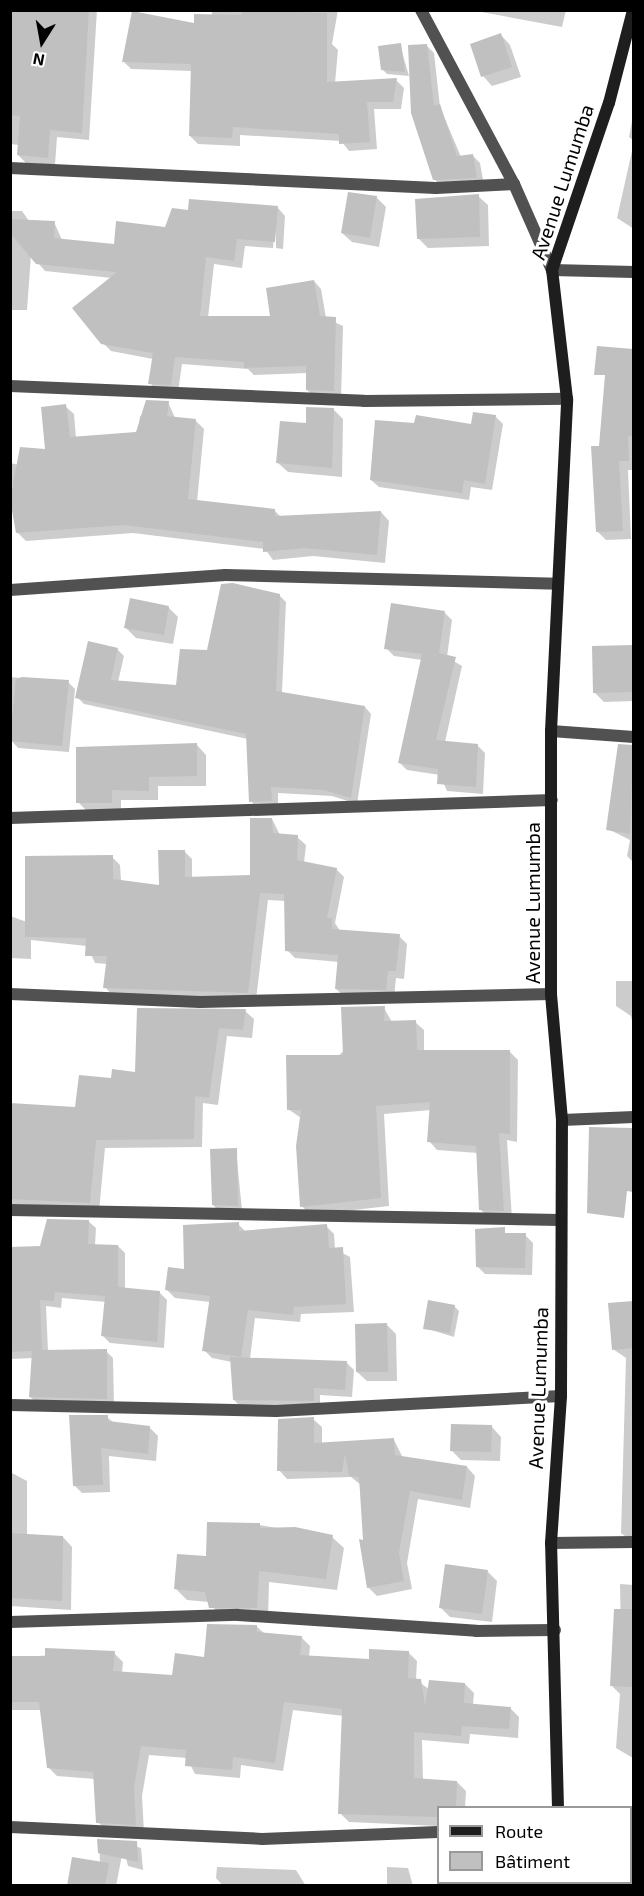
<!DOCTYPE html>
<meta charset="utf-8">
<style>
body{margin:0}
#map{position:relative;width:644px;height:1896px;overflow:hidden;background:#fff;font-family:"Exo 2",sans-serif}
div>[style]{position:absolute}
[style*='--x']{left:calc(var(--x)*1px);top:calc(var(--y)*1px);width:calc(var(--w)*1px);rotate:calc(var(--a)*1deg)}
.shadow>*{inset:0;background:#0003}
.building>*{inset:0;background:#c0c0c0}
.street>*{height:12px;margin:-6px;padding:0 6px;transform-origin:6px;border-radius:6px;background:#515151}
.secondary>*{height:12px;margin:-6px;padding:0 6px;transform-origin:6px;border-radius:6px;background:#1e1e1e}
span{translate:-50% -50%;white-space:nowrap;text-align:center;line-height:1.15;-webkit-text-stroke:6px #fff;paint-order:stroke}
.street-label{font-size:20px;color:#000}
.frame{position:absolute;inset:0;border:12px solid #000;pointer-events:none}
.legend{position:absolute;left:437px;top:1806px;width:195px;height:78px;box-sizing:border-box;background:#fff;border:2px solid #999;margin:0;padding:8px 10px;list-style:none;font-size:18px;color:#000}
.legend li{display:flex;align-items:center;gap:12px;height:30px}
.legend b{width:30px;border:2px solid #999}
.north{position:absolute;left:12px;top:12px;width:60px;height:60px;-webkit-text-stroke:4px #fff;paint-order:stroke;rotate:191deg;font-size:16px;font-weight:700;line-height:24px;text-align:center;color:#000}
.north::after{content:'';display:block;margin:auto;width:21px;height:27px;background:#000;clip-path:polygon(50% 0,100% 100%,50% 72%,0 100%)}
</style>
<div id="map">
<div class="shadow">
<div style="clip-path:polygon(10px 10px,97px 10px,89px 140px,57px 137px,55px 165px,26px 163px,18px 155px,19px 145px,10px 144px)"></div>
<div style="clip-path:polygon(212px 10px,338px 10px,332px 44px,338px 50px,335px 83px,396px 80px,404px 88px,401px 109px,374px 109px,377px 149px,349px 151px,341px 141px,240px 135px,240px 146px,198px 144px,190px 136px,192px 71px,131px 69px,123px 61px,212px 16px)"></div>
<div style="clip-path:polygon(471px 10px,566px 10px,562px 27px)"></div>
<div style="clip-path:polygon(501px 35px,510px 45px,521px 77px,492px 86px,483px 76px)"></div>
<div style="clip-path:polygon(400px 45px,409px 76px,387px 74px,383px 70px)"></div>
<div style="clip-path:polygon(426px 45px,434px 53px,440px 107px,461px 157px,472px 155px,480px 163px,484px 185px,442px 187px,434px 179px)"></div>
<div style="clip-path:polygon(633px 116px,634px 116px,634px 141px,629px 137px)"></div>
<div style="clip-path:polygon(634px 142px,634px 229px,617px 218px)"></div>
<div style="clip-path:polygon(478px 196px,488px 205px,489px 246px,428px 248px,418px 238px)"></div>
<div style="clip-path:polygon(376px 197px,386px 207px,379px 247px,352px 242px,342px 233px)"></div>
<div style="clip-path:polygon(278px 208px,285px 216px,283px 249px,276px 248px,276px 213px,273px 248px,245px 246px,242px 268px,214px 264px,208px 318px,272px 317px,314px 281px,321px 289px,326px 318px,343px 326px,341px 399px,315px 397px,307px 390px,308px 373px,254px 375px,248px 369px,182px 364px,178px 392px,157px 391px,150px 383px,153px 359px,111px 351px,103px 343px,112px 278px,45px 271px,31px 255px,27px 310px,10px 310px,10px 211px,22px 211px,29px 221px,54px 222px,62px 240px,115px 245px,165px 229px,190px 212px)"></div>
<div style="clip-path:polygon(608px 363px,634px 365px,634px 470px,628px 470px,631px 539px,606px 540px,597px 531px)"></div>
<div style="clip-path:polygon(168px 402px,175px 418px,196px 421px,204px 429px,197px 502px,274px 510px,281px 517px,381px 512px,389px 521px,385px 563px,313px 556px,273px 560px,265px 549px,133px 533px,26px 541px,17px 532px,10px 463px,20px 465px,47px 451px,65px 406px,74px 414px,76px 438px,138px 433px,140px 416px)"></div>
<div style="clip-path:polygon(333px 409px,343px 419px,342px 477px,288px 472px,278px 463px,307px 425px)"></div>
<div style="clip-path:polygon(495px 416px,503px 424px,492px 490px,471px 487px,469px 500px,379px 487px,371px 480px)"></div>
<div style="clip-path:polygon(279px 595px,286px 602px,282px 693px,365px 707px,371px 714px,357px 804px,332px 796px,278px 793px,278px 807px,258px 808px,251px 801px,248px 739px,84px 704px,77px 697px,117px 649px,124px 656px,118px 682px,177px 687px,208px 652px)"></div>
<div style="clip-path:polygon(168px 607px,178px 617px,173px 644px,136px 638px,126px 628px)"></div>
<div style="clip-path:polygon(445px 613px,452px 620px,447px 657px,462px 666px,445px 742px,477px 745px,485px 753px,483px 794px,447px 791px,440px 775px,407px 770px,400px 763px,422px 660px,394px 656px,386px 648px)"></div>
<div style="clip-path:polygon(629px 647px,634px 652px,634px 701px,604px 702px,594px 692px)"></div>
<div style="clip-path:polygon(10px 677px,68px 682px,75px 689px,69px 752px,18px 748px,11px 740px)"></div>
<div style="clip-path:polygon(197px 745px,206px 755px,206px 786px,158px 786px,158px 800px,121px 800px,121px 812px,88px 812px,78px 802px)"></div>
<div style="clip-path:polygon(617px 762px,634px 764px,634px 863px,627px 856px,630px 840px,608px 829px)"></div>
<div style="clip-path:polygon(272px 819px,280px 835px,297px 837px,306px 845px,304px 863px,336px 869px,344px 877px,335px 923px,340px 931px,399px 936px,407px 944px,404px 979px,396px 978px,394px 997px,345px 997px,336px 989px,339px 962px,295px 958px,287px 950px,286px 901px,268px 900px,256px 1000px,113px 996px,105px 987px,108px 964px,95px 963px,87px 946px,31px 940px,31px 959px,10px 958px,10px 916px,27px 922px,112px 857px,120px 865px,121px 881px,161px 887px,184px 851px,192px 859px,192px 878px,252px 876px)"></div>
<div style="clip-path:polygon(616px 981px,634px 981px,634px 1031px,631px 1016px,616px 1006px)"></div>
<div style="clip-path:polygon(384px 1008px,392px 1022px,415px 1022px,424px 1030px,424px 1051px,509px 1051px,518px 1060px,517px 1142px,507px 1140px,512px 1219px,489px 1218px,481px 1210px,478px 1153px,437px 1150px,429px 1141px,431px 1110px,384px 1114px,389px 1206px,310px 1215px,302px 1206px,301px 1118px,288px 1109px)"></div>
<div style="clip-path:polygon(245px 1011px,254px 1019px,252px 1038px,227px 1036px,218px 1105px,203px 1103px,202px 1147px,105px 1148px,99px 1211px,10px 1206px,10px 1105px,77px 1108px,112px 1080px,136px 1073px)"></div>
<div style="clip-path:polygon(236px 1150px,242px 1210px,218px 1210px,213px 1205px)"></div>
<div style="clip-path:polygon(88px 1221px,96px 1228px,95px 1246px,118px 1246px,125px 1253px,125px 1289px,160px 1293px,167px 1300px,164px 1348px,110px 1343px,103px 1336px,106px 1302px,62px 1298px,61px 1308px,46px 1306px,48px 1351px,106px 1351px,113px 1358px,114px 1406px,38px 1404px,30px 1397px,33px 1358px,10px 1359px,10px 1252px,39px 1258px)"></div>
<div style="clip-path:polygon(238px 1224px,246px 1232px,326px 1226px,334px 1234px,335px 1249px,350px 1257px,354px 1312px,301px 1314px,300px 1322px,255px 1318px,250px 1359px,347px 1363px,354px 1370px,352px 1397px,320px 1395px,320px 1407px,241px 1407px,234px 1400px,232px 1362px,212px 1358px,204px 1350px,210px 1302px,175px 1298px,167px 1290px)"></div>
<div style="clip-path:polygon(525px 1235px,533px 1243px,532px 1275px,485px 1274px,477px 1266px)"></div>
<div style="clip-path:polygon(454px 1306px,459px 1311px,454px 1337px,425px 1328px)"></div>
<div style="clip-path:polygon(609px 1306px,634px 1308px,634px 1543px,621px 1533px,626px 1358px,613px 1349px)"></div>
<div style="clip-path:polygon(387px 1325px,396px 1334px,397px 1381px,367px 1381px,357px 1372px)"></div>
<div style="clip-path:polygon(107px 1417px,114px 1423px,150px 1428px,158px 1436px,156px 1461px,109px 1456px,110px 1492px,82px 1493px,74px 1485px)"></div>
<div style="clip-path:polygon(313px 1419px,322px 1427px,322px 1444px,394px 1440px,403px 1458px,467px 1467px,475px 1476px,470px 1508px,418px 1499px,407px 1563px,412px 1589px,377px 1596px,368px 1587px,361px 1485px,351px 1477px,287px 1479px,279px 1470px)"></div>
<div style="clip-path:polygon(492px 1427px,501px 1437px,500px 1461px,461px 1460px,451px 1450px)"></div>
<div style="clip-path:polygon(10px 1472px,27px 1481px,27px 1535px,63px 1537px,72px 1547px,71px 1610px,10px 1606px)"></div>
<div style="clip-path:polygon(259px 1525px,332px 1537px,344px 1548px,337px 1590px,269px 1582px,268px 1619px,222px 1618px,209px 1602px,187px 1600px,175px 1588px,207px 1558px)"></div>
<div style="clip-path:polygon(488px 1572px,497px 1581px,492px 1622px,450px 1617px,440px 1607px)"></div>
<div style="clip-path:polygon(620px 1584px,634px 1585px,634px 1784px,633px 1758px,616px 1748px,620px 1694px,611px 1685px,621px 1634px)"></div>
<div style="clip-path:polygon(256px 1626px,265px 1634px,301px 1637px,310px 1646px,309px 1657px,370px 1661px,408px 1652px,417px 1661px,416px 1680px,429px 1689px,465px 1684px,474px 1693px,473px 1705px,510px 1708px,519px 1717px,518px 1738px,470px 1734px,469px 1744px,422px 1740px,423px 1780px,457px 1782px,466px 1791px,465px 1808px,438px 1808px,438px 1826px,349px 1822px,340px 1813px,344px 1716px,293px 1710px,283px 1771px,241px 1765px,240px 1778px,195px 1774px,187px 1758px,149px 1755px,142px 1796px,144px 1833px,107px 1831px,98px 1822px,95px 1779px,57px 1776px,48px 1767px,41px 1710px,10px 1710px,10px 1657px,114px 1653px,123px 1662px,122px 1673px,174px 1677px)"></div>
<div style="clip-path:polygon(630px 1839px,634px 1886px,612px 1886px,630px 1882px)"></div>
<div style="clip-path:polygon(99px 1841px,123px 1850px,116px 1886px,69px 1886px,100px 1863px)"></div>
<div style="clip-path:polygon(122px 1842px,141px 1848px,143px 1870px,128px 1866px)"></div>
<div style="clip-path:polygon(217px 1867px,296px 1870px,306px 1886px,223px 1886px,216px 1878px)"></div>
<div style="clip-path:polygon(387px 1867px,408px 1868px,413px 1886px,387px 1886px)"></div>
</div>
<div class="building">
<div style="clip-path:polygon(10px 10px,89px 10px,82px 133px,50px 130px,48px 158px,17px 155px,20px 116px,10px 115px)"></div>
<div style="clip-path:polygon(242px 10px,327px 13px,327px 82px,397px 78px,393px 102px,367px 102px,370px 142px,339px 144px,339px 134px,233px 127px,232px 138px,189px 136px,191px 64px,122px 62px,132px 11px,194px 23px,194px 14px,241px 15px)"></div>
<div style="clip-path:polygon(501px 33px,512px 67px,481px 77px,470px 44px)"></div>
<div style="clip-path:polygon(401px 43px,405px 72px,381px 70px,378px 46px)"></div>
<div style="clip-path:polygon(427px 44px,434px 106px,440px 104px,457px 156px,473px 154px,477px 178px,433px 180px,411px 113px,408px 45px)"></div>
<div style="clip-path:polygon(348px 192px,377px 196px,370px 238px,341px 233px)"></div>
<div style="clip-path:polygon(479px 194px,480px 237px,417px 239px,415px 199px)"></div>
<div style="clip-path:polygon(189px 199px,278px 206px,275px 242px,237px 239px,234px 261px,206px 257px,200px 316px,270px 316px,266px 288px,314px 280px,320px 316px,336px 317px,334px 391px,306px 390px,306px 366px,244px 368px,244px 362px,175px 357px,171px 385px,148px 384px,153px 353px,101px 344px,72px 308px,117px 272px,36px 264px,10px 233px,10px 219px,55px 221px,54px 238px,114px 244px,116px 221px,165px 227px,172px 208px,188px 210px)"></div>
<div style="clip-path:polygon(597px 346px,633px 349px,633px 436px,628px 436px,629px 461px,619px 461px,623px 531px,596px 532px,591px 446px,599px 446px,605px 375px,594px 375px)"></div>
<div style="clip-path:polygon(146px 400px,169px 401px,167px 416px,196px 419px,188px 499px,275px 509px,275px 516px,381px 511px,377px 555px,304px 548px,263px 552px,263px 542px,124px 525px,16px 533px,10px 499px,20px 447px,45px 449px,41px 407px,66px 404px,70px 437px,136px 432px)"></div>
<div style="clip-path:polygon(306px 407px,334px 408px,332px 468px,276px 463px,280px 421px,306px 423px)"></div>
<div style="clip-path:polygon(473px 412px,496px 415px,485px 484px,464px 480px,462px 493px,370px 480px,375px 420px,414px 423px,416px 415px,471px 424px)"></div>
<div style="clip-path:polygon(233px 583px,280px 594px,276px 691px,365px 706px,351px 798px,324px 790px,271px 787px,272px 801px,249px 802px,246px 734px,75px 698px,88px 641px,118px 648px,111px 680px,176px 685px,180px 649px,207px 650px,221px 584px)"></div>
<div style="clip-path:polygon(130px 598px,169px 606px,164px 635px,124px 628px)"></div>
<div style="clip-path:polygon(391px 603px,445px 611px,439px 653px,456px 657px,436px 740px,478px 744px,476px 787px,437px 784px,438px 769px,398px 763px,422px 654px,384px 649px)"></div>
<div style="clip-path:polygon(633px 645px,633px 692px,593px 693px,592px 646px)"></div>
<div style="clip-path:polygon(22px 677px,69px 680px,62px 746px,10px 741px,16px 679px)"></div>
<div style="clip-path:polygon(197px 743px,197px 776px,149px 777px,149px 791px,112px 790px,112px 803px,76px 803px,76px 747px)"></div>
<div style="clip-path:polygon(618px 744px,633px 745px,630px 834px,606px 830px)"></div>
<div style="clip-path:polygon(250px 818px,272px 818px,273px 833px,298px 835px,297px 860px,337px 868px,327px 918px,332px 918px,332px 929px,400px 934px,396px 971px,388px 971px,386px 990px,335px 989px,338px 955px,285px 951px,284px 894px,260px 893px,248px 993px,103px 988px,107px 956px,85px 956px,86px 938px,25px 937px,25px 856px,113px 855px,113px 879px,159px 885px,158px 850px,185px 850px,185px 877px,250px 875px)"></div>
<div style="clip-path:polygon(385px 1006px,384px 1021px,416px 1020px,417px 1050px,510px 1050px,510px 1134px,499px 1133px,504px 1211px,479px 1210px,476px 1146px,427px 1142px,430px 1102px,376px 1106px,381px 1198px,300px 1207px,296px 1146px,301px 1110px,287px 1110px,286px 1055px,343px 1055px,341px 1007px)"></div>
<div style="clip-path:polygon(137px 1008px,246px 1009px,243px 1030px,219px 1028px,209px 1098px,195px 1096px,194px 1139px,96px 1140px,90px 1203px,10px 1199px,10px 1103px,75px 1107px,79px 1075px,111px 1078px,112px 1069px,135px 1072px)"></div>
<div style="clip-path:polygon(589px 1127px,633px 1128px,633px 1192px,627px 1191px,624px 1218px,587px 1213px)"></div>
<div style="clip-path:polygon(237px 1148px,238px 1206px,212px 1205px,210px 1149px)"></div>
<div style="clip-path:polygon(47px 1219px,89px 1220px,88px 1244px,118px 1245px,118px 1287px,160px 1291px,157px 1342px,101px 1336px,105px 1296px,55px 1292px,54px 1301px,40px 1300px,42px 1350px,107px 1349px,107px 1399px,29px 1397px,32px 1351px,10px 1352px,10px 1247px,40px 1246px)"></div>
<div style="clip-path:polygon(239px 1222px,239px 1231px,327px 1224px,329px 1248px,343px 1247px,346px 1304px,294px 1307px,293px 1315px,248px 1310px,241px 1357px,202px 1351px,210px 1296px,165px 1290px,168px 1267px,184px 1269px,183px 1225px)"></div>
<div style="clip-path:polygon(505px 1227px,505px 1233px,526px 1233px,525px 1268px,476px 1267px,475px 1229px)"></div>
<div style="clip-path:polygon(428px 1300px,455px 1305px,450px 1333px,423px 1329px)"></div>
<div style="clip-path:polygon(633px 1301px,633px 1348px,612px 1350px,608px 1303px)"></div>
<div style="clip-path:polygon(387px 1323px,388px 1372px,356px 1372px,355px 1324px)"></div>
<div style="clip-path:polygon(230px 1357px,347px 1361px,345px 1390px,314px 1388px,314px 1401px,233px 1400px)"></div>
<div style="clip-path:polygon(69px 1415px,108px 1415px,108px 1421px,150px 1426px,148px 1454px,101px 1448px,103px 1485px,73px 1486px)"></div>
<div style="clip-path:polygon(314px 1417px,314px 1443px,394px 1438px,395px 1455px,467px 1466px,462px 1500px,410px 1491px,399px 1553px,404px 1581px,367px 1588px,359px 1539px,363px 1540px,359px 1477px,349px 1476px,345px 1454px,342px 1472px,277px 1471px,278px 1419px)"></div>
<div style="clip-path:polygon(451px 1424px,492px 1425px,491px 1452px,450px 1451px)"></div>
<div style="clip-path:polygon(207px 1522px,260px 1523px,260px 1528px,295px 1527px,333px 1535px,326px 1579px,259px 1571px,257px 1608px,209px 1608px,205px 1592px,174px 1589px,177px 1554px,206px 1556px)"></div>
<div style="clip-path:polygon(10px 1533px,63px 1536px,62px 1601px,10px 1598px)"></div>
<div style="clip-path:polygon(445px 1564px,488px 1570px,482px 1614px,439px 1608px)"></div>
<div style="clip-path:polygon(614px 1609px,633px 1609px,633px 1687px,610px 1686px)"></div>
<div style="clip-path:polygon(207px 1624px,257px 1625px,257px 1632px,302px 1636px,300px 1655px,369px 1659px,369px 1649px,409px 1651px,408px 1678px,421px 1679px,425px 1706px,429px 1680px,465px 1683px,464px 1703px,511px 1707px,509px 1729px,462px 1726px,461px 1736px,414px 1732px,414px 1778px,457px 1781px,456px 1808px,438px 1808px,438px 1817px,338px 1814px,342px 1709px,284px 1702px,275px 1763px,233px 1757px,232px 1770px,185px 1766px,186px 1750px,141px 1746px,134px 1787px,136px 1825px,96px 1823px,93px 1772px,47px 1768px,39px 1702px,10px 1702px,10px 1656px,45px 1656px,45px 1648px,115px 1651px,113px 1671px,172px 1675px,175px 1653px,204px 1657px)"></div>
<div style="clip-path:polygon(97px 1839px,137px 1841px,138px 1862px,98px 1853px)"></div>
<div style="clip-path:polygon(72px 1857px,109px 1863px,105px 1886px,67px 1886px)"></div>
</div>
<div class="street">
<div style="--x:421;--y:10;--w:197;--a:61.9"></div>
<div style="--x:514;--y:184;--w:94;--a:66.2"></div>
<div style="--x:552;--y:270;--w:82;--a:1.4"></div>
<div style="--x:10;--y:168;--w:426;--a:2.7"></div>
<div style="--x:436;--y:188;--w:78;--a:-2.9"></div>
<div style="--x:10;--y:386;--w:354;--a:2.4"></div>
<div style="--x:364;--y:401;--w:203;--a:-0.6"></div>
<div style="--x:10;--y:590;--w:216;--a:-4"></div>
<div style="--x:225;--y:575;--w:333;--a:1.5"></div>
<div style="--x:551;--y:731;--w:83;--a:4.1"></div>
<div style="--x:10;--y:818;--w:542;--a:-1.9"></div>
<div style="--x:10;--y:994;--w:190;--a:2.4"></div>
<div style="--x:200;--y:1002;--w:351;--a:-1.3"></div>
<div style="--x:562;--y:1120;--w:72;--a:-2.4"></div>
<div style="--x:10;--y:1210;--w:549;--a:1.04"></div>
<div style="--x:10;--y:1405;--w:266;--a:1.3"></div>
<div style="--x:276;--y:1411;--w:285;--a:-3"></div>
<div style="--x:551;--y:1543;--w:83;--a:-0.7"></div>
<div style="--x:10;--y:1622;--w:228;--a:-1.8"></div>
<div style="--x:238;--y:1615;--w:239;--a:3.8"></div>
<div style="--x:476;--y:1631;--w:79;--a:-0.7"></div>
<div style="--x:10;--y:1827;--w:252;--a:2.7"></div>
<div style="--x:262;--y:1839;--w:176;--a:-2.3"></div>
</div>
<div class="secondary">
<div style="--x:558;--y:1808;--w:265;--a:-91.5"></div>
<div style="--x:551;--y:1543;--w:147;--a:-86.1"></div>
<div style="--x:561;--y:1396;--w:276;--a:-89.8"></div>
<div style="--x:562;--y:1120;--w:126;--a:-95"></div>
<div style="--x:551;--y:994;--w:263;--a:-90"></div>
<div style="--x:551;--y:731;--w:332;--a:-87.2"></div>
<div style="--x:567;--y:399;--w:130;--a:-96.6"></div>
<div style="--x:552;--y:270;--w:176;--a:-71.2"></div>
<div style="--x:609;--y:103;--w:96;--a:-75.5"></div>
<div style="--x:559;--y:1886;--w:4;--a:-90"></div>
</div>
<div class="street-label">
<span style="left:562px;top:182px;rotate:-72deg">Avenue Lumumba</span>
<span style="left:532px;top:903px;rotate:-90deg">Avenue Lumumba</span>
<span style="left:538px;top:1388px;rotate:-88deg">Avenue Lumumba</span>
</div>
<div class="frame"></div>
<ul class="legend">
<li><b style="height:8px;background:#1e1e1e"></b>Route</li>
<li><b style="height:16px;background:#c0c0c0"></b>Bâtiment</li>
</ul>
<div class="north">N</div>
</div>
